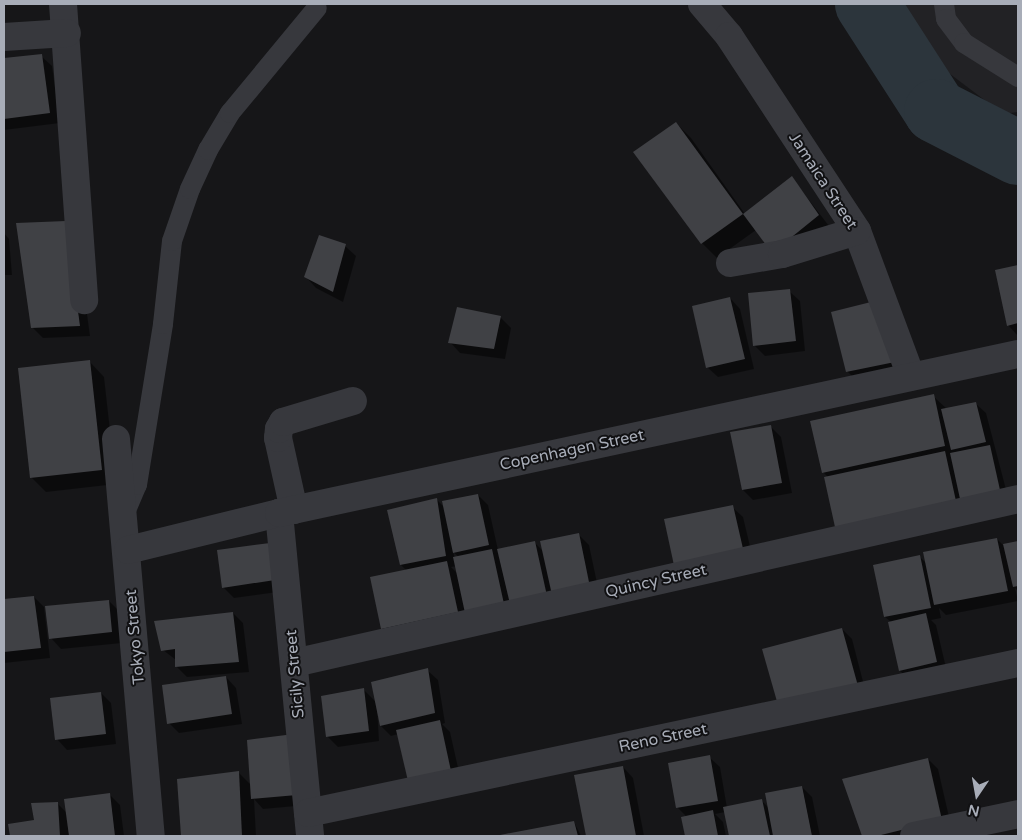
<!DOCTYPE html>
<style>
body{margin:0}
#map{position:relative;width:1022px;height:840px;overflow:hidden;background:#161618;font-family:"Varela Round",sans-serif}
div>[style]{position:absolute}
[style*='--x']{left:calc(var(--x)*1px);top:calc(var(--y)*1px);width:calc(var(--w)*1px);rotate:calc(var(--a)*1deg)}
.built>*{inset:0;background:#222225}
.shadow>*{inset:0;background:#0007}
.river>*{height:64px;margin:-32px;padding:0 32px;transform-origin:32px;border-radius:32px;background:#2c353c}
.building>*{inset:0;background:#404145}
.lane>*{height:20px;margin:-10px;padding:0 10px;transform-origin:10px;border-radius:10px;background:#37383d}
.street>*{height:28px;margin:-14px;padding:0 14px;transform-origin:14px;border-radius:14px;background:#37383d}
span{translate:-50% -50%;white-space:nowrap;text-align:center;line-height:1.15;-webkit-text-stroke:4px #111113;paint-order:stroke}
.street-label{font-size:16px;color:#a8adb8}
.frame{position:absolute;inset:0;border:5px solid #a8adb8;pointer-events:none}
.north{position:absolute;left:952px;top:770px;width:50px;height:50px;-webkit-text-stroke:4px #111113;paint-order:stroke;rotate:192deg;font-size:14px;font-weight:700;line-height:20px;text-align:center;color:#a8adb8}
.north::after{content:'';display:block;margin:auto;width:18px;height:22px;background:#a8adb8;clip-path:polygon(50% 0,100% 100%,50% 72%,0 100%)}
</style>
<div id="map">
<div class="built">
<div style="clip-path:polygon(892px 4px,1018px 4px,1018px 112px,1003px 114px,925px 55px)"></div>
</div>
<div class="shadow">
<div style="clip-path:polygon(41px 56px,52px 66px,60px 123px,4px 130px,4px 59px)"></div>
<div style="clip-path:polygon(676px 123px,691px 138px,745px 214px,792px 178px,829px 226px,784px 263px,756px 230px,717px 258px,702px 243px,635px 152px)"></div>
<div style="clip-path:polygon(4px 233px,9px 239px,12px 275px,4px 275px)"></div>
<div style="clip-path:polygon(76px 233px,90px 336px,43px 338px,32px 327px)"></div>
<div style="clip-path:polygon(345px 246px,356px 256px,343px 302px,316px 288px,306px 277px)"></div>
<div style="clip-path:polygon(1018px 267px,1018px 336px,1008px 325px,997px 271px)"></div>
<div style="clip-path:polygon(789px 291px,800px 301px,805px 351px,765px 356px,754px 345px)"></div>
<div style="clip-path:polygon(730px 298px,740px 309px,754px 369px,718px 377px,707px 367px)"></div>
<div style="clip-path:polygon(832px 313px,904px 372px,858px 382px,848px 372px)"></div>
<div style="clip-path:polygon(500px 317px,511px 328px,505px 359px,460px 353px,450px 342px)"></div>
<div style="clip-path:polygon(89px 361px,104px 377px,116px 484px,46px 492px,31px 477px)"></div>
<div style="clip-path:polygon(933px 396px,947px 409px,975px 403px,986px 413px,1009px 501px,972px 509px,828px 477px,823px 472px)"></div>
<div style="clip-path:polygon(770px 426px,781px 437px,792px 493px,753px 500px,743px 490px)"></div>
<div style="clip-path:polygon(evenodd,478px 495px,488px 505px,498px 550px,534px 542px,543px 551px,578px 534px,589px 545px,600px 597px,393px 639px,382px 628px,407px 571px,401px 565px,436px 499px,444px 507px,478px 495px,453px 552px,459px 557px,455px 558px,453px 552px,478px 495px,456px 566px,458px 574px,451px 567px,456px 566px)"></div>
<div style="clip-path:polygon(732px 507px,743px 517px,754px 563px,677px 569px)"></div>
<div style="clip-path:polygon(997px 539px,1003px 545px,1018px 542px,1018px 591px,1015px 588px,1018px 601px,946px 615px,939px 608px,941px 618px,931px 620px,936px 625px,947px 672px,911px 681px,900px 671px,891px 622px,885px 617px,920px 557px,927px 564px)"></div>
<div style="clip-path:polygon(269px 544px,285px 591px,234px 598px,223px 587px)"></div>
<div style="clip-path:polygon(34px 597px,44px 607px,50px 658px,4px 663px,4px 601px)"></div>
<div style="clip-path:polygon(109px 601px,119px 611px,122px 643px,61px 649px,51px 638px)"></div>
<div style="clip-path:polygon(233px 613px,243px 623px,249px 672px,187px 677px,177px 667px,176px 660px,163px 650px)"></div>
<div style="clip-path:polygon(842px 629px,852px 639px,867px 697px,779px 704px)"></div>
<div style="clip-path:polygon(427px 670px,438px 680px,445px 723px,442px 724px,450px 732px,461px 781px,398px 734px,391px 736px,381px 726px,377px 706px,379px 741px,338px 747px,327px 736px,364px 690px,376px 702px)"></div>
<div style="clip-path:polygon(226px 677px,236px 688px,242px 724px,179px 733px,169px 723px)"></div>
<div style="clip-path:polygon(101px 693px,111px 703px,116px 744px,67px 750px,57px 739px)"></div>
<div style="clip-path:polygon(248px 741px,307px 805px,263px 809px,254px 799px,256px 836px,182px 836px,178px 780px,238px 772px,252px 786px)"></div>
<div style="clip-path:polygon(709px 757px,720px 767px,727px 808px,762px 801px,769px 808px,802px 787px,812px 797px,820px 836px,731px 836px,725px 812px,715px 814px,723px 822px,726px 836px,686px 836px,682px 818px,687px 817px,678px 808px,670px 764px)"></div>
<div style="clip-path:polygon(928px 759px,938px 769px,952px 830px,929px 836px,863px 836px,844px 780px)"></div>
<div style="clip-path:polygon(623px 767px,633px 778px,644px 836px,587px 836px,576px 776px)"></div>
<div style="clip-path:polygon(109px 794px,120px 805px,124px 836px,10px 836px,10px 825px,36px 821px,58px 804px,67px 813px)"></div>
<div style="clip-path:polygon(574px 822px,581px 836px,502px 836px)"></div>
<div style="clip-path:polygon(300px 834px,303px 836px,283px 836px)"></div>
</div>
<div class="river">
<div style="--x:867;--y:4;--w:127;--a:57.2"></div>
<div style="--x:936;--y:111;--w:92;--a:27.1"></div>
</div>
<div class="building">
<div style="clip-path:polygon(42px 54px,50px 113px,4px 119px,4px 58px)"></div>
<div style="clip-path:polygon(676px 122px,743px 214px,701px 244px,633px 152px)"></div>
<div style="clip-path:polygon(792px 176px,819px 215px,772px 253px,743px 214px)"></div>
<div style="clip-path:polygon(66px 221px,80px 326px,31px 328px,16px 223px)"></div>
<div style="clip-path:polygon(319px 235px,346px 244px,333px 292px,304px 277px)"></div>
<div style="clip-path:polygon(1018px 265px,1018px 323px,1007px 326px,995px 270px)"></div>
<div style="clip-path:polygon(790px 289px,796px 341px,753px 346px,748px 293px)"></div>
<div style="clip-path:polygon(730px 297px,745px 359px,706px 368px,692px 306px)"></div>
<div style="clip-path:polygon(879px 300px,895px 362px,846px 372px,831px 312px)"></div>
<div style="clip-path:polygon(457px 307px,501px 316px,494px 349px,448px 343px)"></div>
<div style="clip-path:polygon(90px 360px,102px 470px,30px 478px,18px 368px)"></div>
<div style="clip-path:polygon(934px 394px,945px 446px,822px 473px,810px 421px)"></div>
<div style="clip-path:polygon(976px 402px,986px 442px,951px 450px,941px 409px)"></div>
<div style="clip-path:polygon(771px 425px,782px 483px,742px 490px,730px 432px)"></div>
<div style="clip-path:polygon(990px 445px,1000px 490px,960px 499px,950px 453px)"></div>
<div style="clip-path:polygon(945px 451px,956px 501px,835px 527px,824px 477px)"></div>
<div style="clip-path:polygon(478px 494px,489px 545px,453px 553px,442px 501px)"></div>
<div style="clip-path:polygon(437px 498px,446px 556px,400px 565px,387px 510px)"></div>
<div style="clip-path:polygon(733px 505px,744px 553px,675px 570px,664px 519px)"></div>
<div style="clip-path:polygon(579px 533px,590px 587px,552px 595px,540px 541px)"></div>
<div style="clip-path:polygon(997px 538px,1008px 591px,934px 605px,923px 552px)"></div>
<div style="clip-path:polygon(535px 541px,547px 596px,510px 604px,497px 549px)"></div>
<div style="clip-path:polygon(1018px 541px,1018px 586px,1013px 587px,1003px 544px)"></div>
<div style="clip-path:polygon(270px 543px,275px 580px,222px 588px,217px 550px)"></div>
<div style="clip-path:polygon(492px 549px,504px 604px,465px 613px,453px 557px)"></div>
<div style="clip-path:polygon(920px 555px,931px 608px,884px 617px,873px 565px)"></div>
<div style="clip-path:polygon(447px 561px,458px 612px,381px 629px,370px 577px)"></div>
<div style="clip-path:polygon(34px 596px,41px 648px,4px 652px,4px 599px)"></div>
<div style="clip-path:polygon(109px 600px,112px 632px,49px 639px,45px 606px)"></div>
<div style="clip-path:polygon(233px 612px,239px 662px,175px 667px,175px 649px,161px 651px,154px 621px)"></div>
<div style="clip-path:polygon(926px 613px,937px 662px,899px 671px,888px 622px)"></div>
<div style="clip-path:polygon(842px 628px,858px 686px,778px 705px,762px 649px)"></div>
<div style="clip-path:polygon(428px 668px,435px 713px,380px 726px,371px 682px)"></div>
<div style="clip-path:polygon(226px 676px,232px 714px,167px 724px,162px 685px)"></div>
<div style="clip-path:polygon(364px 688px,369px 731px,326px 737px,321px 696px)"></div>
<div style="clip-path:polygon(101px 692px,106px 734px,55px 740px,50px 698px)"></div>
<div style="clip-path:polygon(440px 720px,451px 771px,408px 781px,396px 730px)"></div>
<div style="clip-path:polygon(294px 734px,297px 795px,251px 799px,247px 740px)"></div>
<div style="clip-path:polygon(710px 755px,718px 801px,676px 808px,668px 763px)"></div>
<div style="clip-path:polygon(928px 758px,942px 820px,877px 836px,862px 836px,842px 779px)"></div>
<div style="clip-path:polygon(623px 766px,636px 836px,586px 836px,574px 775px)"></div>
<div style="clip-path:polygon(239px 771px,242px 836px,181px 836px,177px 779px)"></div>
<div style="clip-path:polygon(802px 786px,812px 836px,773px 836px,765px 793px)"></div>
<div style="clip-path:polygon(110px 793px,115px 836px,69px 836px,64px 799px)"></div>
<div style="clip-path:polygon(762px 799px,770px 836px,729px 836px,723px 807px)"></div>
<div style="clip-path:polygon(58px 802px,60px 836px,10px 836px,8px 824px,34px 820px,31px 803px)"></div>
<div style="clip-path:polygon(713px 810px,718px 836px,685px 836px,681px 817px)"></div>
<div style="clip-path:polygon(574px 821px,578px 836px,500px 836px,500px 835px)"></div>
</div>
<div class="lane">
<div style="--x:944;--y:4;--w:15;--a:82"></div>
<div style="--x:946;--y:19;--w:30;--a:53"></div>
<div style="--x:964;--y:43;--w:64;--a:32.2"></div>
<div style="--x:124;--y:515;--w:33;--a:-67"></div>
<div style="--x:137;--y:485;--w:163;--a:-80.8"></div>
<div style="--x:163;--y:324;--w:83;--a:-83.8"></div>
<div style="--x:172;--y:241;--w:55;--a:-70.9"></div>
<div style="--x:190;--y:189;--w:43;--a:-65.2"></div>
<div style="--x:208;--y:150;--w:43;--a:-59.3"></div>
<div style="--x:230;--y:113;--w:136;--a:-50.4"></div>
</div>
<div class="street">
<div style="--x:63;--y:4;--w:297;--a:85.9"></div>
<div style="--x:702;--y:4;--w:42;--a:49.8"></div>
<div style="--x:729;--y:36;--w:233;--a:56.7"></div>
<div style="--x:857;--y:231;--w:155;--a:69.6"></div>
<div style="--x:4;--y:37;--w:63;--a:-3.6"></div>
<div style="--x:730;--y:263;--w:53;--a:-9.8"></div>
<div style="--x:782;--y:254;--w:78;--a:-17"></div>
<div style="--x:116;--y:439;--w:399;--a:85"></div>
<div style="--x:294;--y:510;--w:74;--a:-102.5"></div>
<div style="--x:278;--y:438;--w:9;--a:-84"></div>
<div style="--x:279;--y:429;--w:8;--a:-60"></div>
<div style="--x:283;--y:422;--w:73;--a:-16.7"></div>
<div style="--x:279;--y:513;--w:324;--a:84.5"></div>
<div style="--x:128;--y:550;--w:155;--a:-13.8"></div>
<div style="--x:279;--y:513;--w:756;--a:-12.14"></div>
<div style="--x:294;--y:663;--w:742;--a:-12.76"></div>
<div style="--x:308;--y:813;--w:726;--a:-11.93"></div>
<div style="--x:914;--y:836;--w:106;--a:-11.9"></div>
</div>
<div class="street-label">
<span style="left:823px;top:181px;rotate:57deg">Jamaica Street</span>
<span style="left:572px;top:450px;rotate:-12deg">Copenhagen Street</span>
<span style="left:656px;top:581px;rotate:-13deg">Quincy Street</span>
<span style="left:135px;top:637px;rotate:-95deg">Tokyo Street</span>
<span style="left:295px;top:674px;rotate:-95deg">Sicily Street</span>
<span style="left:663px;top:738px;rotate:-12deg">Reno Street</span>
</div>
<div class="frame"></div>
<div class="north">N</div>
</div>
